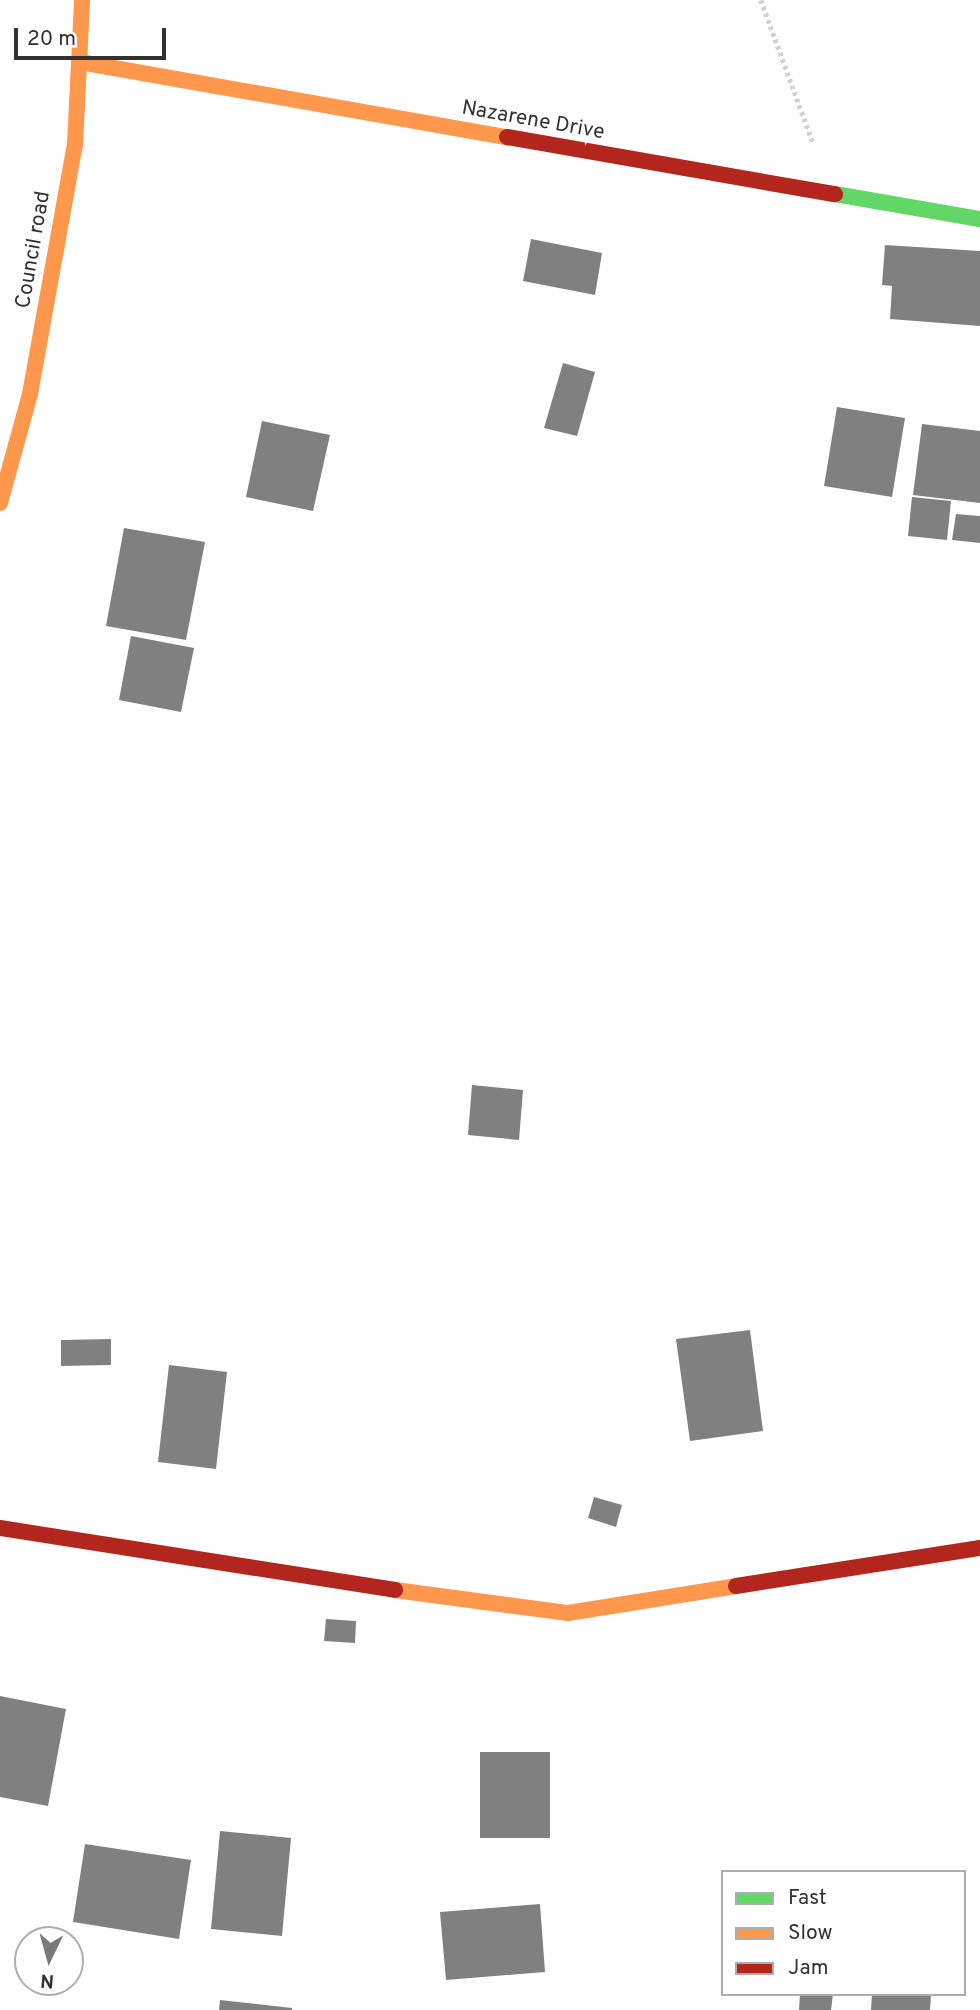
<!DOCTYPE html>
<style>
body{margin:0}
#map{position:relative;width:980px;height:2010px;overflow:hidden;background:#fff;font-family:Overpass,sans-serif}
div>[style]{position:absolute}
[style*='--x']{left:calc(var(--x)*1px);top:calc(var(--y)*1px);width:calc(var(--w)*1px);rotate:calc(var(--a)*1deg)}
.building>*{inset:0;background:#808080}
.path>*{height:4.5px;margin-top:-2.25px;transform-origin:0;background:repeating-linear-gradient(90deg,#d1d1d1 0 3.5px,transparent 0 7px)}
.fast>*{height:16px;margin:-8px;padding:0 8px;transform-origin:8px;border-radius:8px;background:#63d668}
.slow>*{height:16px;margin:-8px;padding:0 8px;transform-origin:8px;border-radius:8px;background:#ff974d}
.jam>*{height:16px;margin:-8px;padding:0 8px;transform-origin:8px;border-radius:8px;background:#b3261e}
span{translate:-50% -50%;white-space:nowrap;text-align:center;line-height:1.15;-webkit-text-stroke:7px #fff;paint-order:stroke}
.street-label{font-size:21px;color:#313131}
.legend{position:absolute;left:721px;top:1870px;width:245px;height:126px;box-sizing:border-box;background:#fff;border:2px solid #adadad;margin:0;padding:9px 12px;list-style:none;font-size:21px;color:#313131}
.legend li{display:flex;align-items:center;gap:14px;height:35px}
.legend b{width:35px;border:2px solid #adadad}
.north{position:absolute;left:14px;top:1926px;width:70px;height:70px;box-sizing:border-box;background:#fff;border:2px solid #adadad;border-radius:50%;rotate:185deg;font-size:19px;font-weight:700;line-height:28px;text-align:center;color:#313131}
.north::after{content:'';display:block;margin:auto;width:24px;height:32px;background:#797979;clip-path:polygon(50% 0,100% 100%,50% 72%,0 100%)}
.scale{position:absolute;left:14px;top:28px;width:152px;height:32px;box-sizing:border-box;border:4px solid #313131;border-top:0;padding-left:9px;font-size:21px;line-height:24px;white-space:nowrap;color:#313131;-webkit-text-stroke:5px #fff;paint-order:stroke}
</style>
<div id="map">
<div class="building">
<div style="clip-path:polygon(531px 239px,602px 253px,595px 295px,523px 281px)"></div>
<div style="clip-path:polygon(885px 245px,980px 251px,980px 326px,890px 319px,892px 286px,882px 285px)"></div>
<div style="clip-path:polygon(563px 363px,595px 372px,577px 436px,544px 428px)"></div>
<div style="clip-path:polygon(837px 407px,905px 418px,892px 497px,824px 486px)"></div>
<div style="clip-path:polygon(262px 421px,330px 435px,313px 511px,246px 497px)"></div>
<div style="clip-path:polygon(922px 424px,980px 431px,980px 503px,913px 495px)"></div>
<div style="clip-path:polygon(912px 497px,951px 501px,947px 540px,908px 536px)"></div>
<div style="clip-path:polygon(956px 514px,980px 516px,980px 543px,952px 540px)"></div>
<div style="clip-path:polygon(124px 528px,205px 542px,186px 640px,106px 626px)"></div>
<div style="clip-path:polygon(131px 636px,194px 648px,181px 712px,119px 700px)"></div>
<div style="clip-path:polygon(472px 1085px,523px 1090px,519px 1140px,468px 1135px)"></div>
<div style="clip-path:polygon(750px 1330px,763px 1431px,690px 1441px,676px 1339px)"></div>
<div style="clip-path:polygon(111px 1339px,111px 1365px,61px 1366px,61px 1340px)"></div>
<div style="clip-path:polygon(169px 1365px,227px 1372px,216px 1469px,158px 1462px)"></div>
<div style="clip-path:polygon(594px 1497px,622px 1505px,616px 1527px,588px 1518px)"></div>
<div style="clip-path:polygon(326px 1619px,356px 1621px,355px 1643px,324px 1641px)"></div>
<div style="clip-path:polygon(0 1696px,66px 1709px,48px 1806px,0 1797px)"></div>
<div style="clip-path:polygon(480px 1752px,550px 1752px,550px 1838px,480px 1838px)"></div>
<div style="clip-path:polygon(220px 1831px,291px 1838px,282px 1936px,211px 1929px)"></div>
<div style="clip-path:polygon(85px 1844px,191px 1860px,179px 1939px,73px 1922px)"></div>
<div style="clip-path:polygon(540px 1904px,545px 1972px,446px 1980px,440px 1912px)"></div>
<div style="clip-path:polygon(800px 1994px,833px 1994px,831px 2010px,799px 2010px)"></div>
<div style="clip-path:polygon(872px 1994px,931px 1994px,930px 2010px,871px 2010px)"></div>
<div style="clip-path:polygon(220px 2000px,292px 2008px,292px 2010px,219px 2010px)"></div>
</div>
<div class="path">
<div style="--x:761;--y:0;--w:152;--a:70"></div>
</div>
<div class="fast">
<div style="--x:835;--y:194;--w:147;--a:9.8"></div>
</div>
<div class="slow">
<div style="--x:80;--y:62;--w:434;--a:10"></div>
<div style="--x:0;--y:503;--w:113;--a:-74.6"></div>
<div style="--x:30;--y:394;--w:253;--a:-79.8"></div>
<div style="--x:75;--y:145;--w:145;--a:-87.2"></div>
<div style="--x:395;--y:1590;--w:175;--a:7.6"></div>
<div style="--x:568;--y:1613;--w:170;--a:-9.1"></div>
</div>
<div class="jam">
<div style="--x:507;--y:137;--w:333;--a:9.9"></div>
<div style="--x:0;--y:1528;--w:400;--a:8.9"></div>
<div style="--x:736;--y:1586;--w:247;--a:-8.9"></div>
</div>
<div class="street-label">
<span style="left:533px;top:121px;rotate:10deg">Nazarene Drive</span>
<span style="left:34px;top:250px;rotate:-80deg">Council road</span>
</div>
<ul class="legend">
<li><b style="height:9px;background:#63d668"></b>Fast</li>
<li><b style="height:9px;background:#ff974d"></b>Slow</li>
<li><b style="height:9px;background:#b3261e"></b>Jam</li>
</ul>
<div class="north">N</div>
<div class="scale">20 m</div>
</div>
